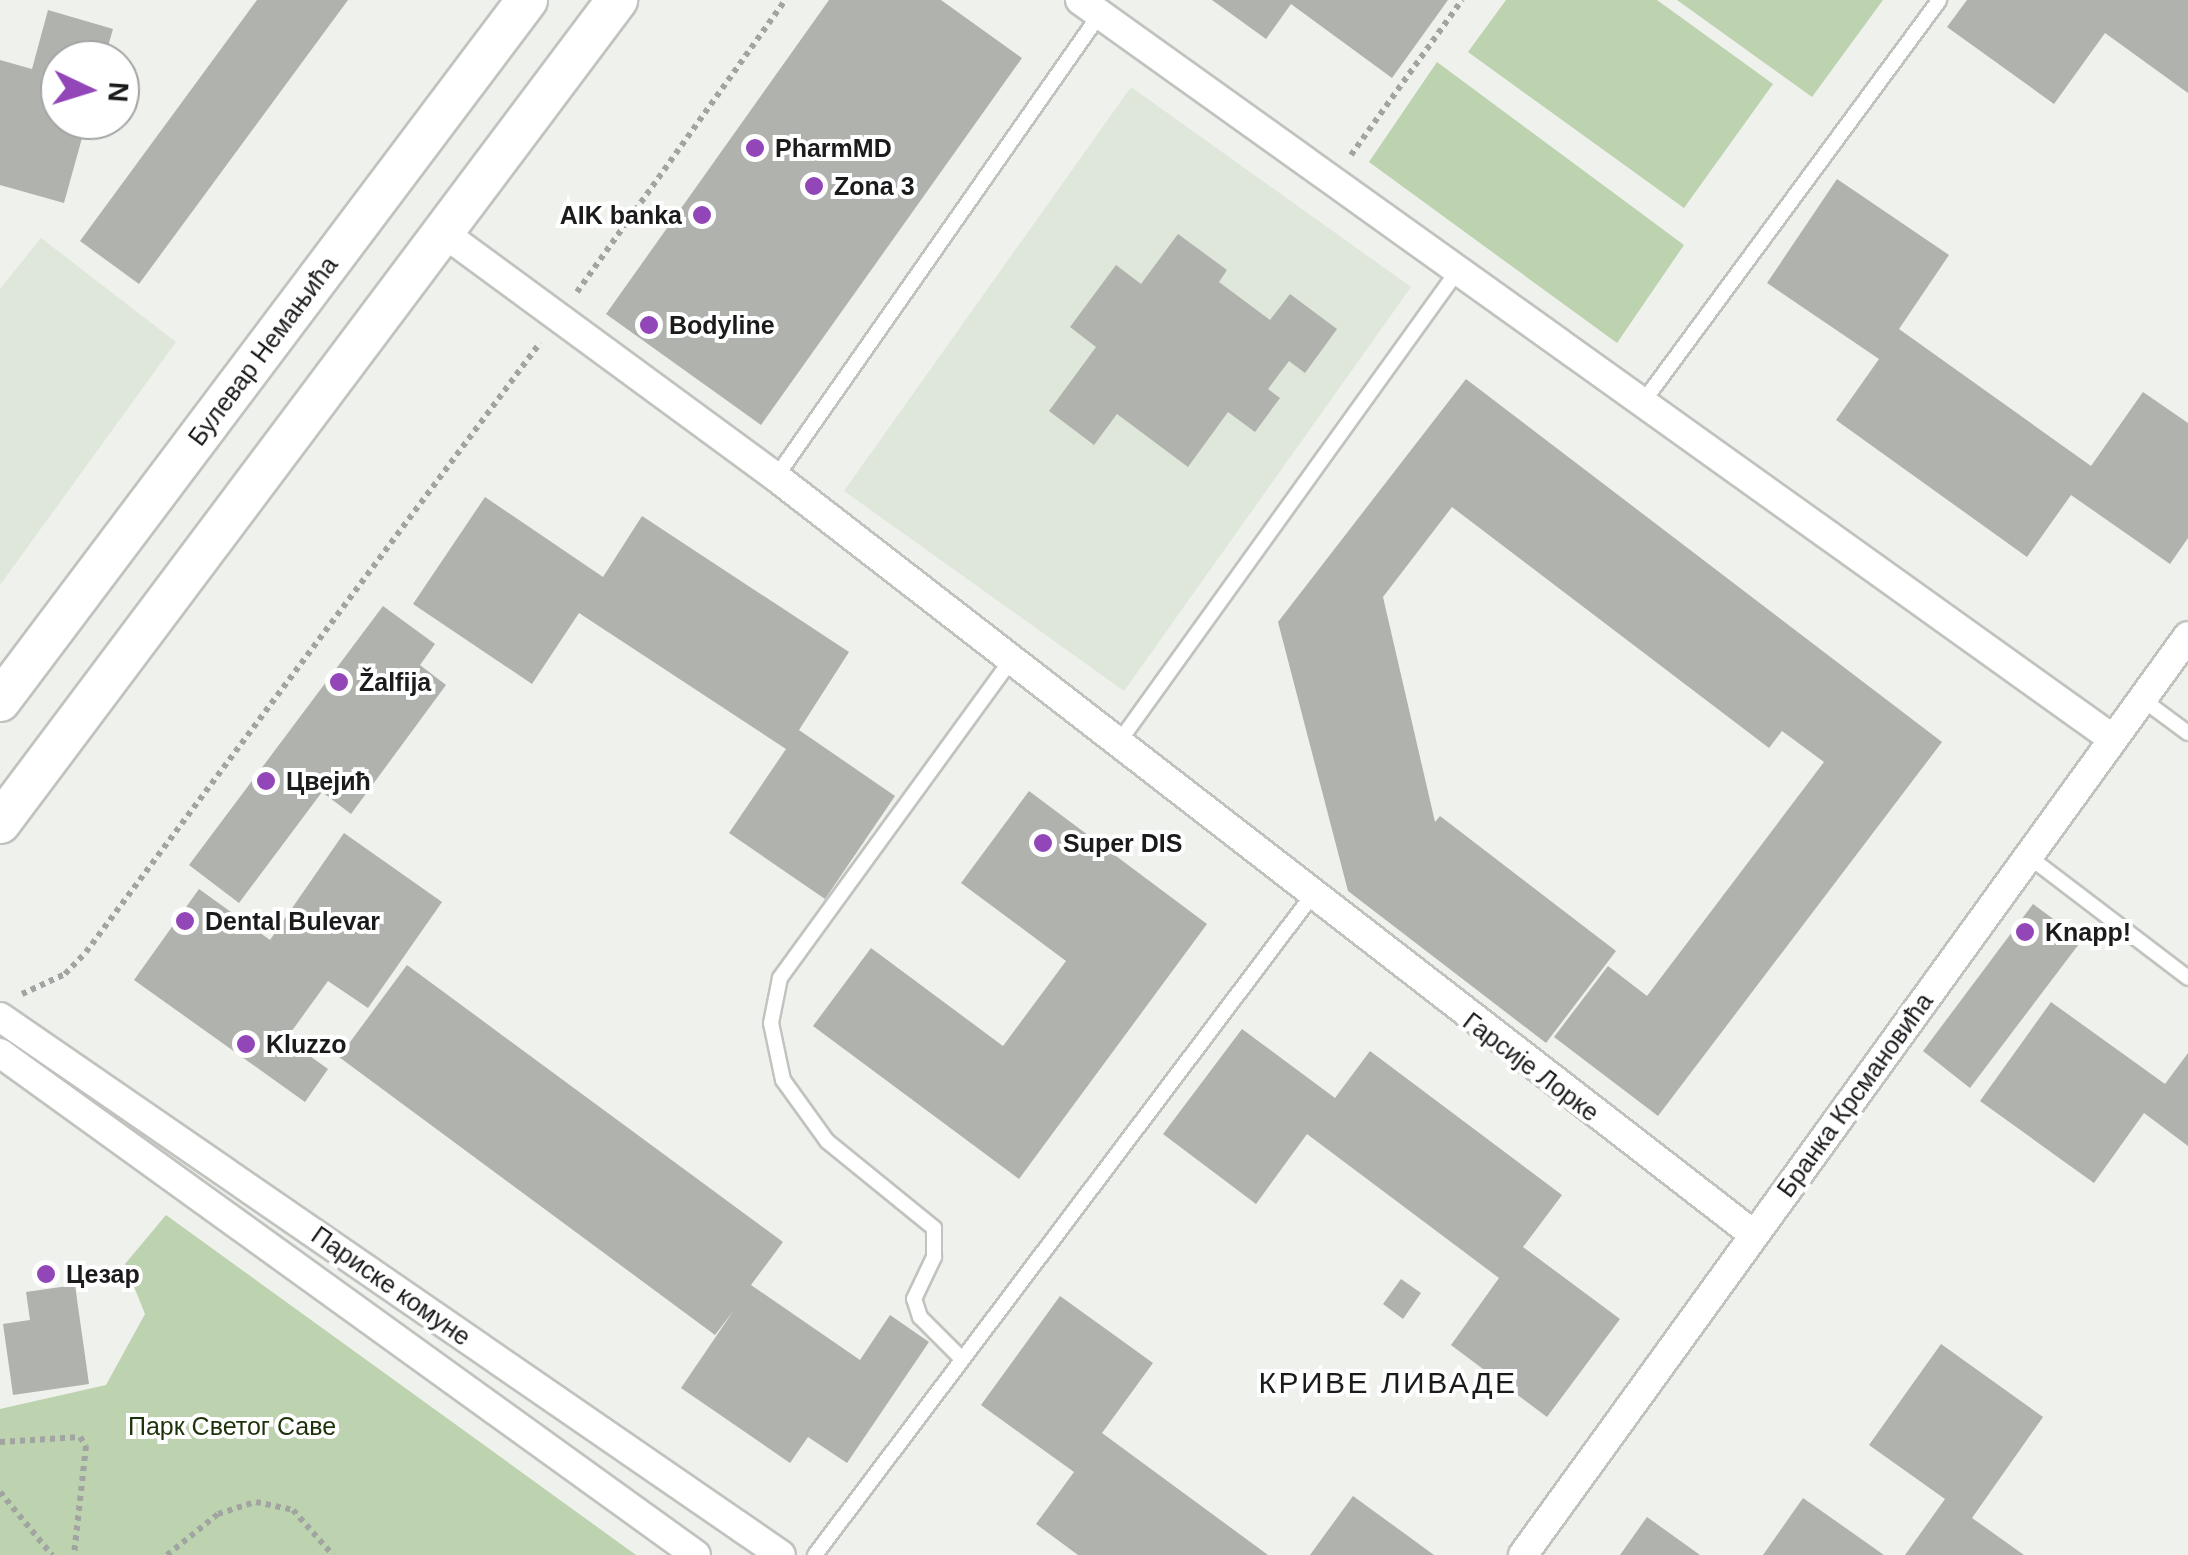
<!DOCTYPE html>
<meta charset="utf-8">
<style>
body{margin:0}
#map{position:relative;width:2188px;height:1555px;overflow:hidden;background:#eef1ec;font-family:Helvetica,sans-serif}
div>[style]{position:absolute}
[style*='--x']{left:calc(var(--x)*1px);top:calc(var(--y)*1px);width:calc(var(--w)*1px);rotate:calc(var(--a)*1deg)}
.built>*{inset:0;background:#dfe6da}
.green>*{inset:0;background:#bdd2ae}
.building>*{inset:0;background:#afb2ad}
.path>*{height:6px;margin-top:-3px;transform-origin:0;background:repeating-linear-gradient(90deg,#a1a4a0 0 5px,transparent 0 10px)}
.roads{filter:drop-shadow(2px 0 #c0c3be) drop-shadow(-2px 0 #c0c3be) drop-shadow(0 2px #c0c3be) drop-shadow(0 -2px #c0c3be)}
.lane>*{height:14px;margin:-7px;padding:0 7px;transform-origin:7px;border-radius:7px;background:#fff}
.street>*{height:28px;margin:-14px;padding:0 14px;transform-origin:14px;border-radius:14px;background:#fff}
.secondary>*{height:40px;margin:-20px;padding:0 20px;transform-origin:20px;border-radius:20px;background:#fff}
.dots>*{width:28px;height:28px;translate:-50% -50%;box-sizing:border-box;border:5px solid #fff;border-radius:50%}
span{translate:-50% -50%;white-space:nowrap;text-align:center;line-height:1.15;-webkit-text-stroke:8px #fff;paint-order:stroke}
.poi-label{font-size:25px;color:#1a1b1a;font-weight:700}
.left{translate:0 -50%;text-align:left}
.right{translate:-100% -50%;text-align:right}
.street-label{font-size:25px;color:#1a1b1a}
.park-label{font-size:25px;color:#1d3209}
.quarter-label{font-size:30px;color:#1a1b1a;letter-spacing:2.5px}
.north{position:absolute;left:40px;top:40px;width:100px;height:100px;box-sizing:border-box;background:#fff;border:2px solid #a3a4a3;border-radius:50%;rotate:94deg;font-size:28px;font-weight:700;line-height:40px;text-align:center;color:#1a1b1a}
.north::after{content:'';display:block;margin:auto;width:35px;height:45px;background:#9246b8;clip-path:polygon(50% 0,100% 100%,50% 72%,0 100%)}
</style>
<div id="map">
<div class="built">
<div style="clip-path:polygon(1131px 87px,1411px 287px,1124px 691px,844px 491px)"></div>
<div style="clip-path:polygon(41px 238px,176px 342px,0 585px,0 289px)"></div>
</div>
<div class="green">
<div style="clip-path:polygon(1506px 0,1657px 0,1773px 84px,1684px 208px,1468px 52px)"></div>
<div style="clip-path:polygon(1677px 0,1883px 0,1812px 97px)"></div>
<div style="clip-path:polygon(1437px 62px,1684px 245px,1617px 343px,1369px 162px)"></div>
<div style="clip-path:polygon(166px 1215px,636px 1555px,0 1555px,0 1409px,106px 1385px,145px 1314px,125px 1264px)"></div>
</div>
<div class="building">
<div style="clip-path:polygon(257px 0,348px 0,139px 284px,80px 241px)"></div>
<div style="clip-path:polygon(829px 0,941px 0,1022px 58px,761px 425px,606px 314px)"></div>
<div style="clip-path:polygon(1212px 0,1448px 0,1392px 78px,1291px 4px,1266px 39px)"></div>
<div style="clip-path:polygon(1967px 0,2188px 0,2188px 93px,2105px 33px,2054px 104px,1947px 27px)"></div>
<div style="clip-path:polygon(48px 10px,113px 29px,104px 60px,60px 60px,60px 120px,87px 120px,64px 203px,0 185px,0 60px,32px 69px)"></div>
<div style="clip-path:polygon(1837px 179px,1949px 255px,1899px 329px,2091px 466px,2143px 392px,2188px 423px,2188px 538px,2170px 564px,2071px 495px,2027px 557px,1836px 420px,1879px 359px,1767px 283px)"></div>
<div style="clip-path:polygon(1178px 234px,1227px 270px,1219px 282px,1270px 320px,1290px 294px,1337px 329px,1305px 373px,1289px 361px,1268px 389px,1280px 398px,1255px 432px,1228px 412px,1188px 467px,1117px 414px,1094px 445px,1049px 411px,1096px 347px,1070px 327px,1116px 265px,1141px 284px)"></div>
<div style="clip-path:polygon(1466px 379px,1942px 742px,1658px 1116px,1554px 1037px,1608px 966px,1647px 996px,1824px 762px,1782px 731px,1769px 748px,1452px 507px,1383px 597px,1435px 822px,1440px 816px,1616px 951px,1546px 1043px,1348px 891px,1278px 622px)"></div>
<div style="clip-path:polygon(485px 497px,603px 577px,642px 516px,849px 652px,799px 730px,895px 796px,825px 899px,729px 833px,786px 749px,579px 613px,532px 684px,413px 604px)"></div>
<div style="clip-path:polygon(383px 606px,435px 644px,420px 665px,446px 685px,351px 814px,322px 792px,239px 903px,189px 865px)"></div>
<div style="clip-path:polygon(1029px 791px,1207px 924px,1019px 1179px,813px 1026px,871px 948px,1003px 1046px,1066px 961px,961px 883px)"></div>
<div style="clip-path:polygon(344px 833px,442px 902px,368px 1008px,328px 981px,286px 1039px,328px 1069px,305px 1102px,134px 980px,199px 889px,270px 940px)"></div>
<div style="clip-path:polygon(2033px 904px,2082px 940px,1970px 1088px,1923px 1051px)"></div>
<div style="clip-path:polygon(407px 965px,783px 1242px,751px 1285px,860px 1360px,890px 1315px,929px 1342px,847px 1463px,808px 1437px,790px 1463px,681px 1388px,734px 1310px,715px 1335px,339px 1057px)"></div>
<div style="clip-path:polygon(2051px 1002px,2165px 1084px,2188px 1053px,2188px 1146px,2144px 1113px,2094px 1183px,1980px 1101px)"></div>
<div style="clip-path:polygon(1242px 1029px,1335px 1098px,1370px 1051px,1562px 1195px,1523px 1247px,1620px 1319px,1547px 1417px,1451px 1345px,1499px 1278px,1307px 1134px,1256px 1204px,1163px 1134px)"></div>
<div style="clip-path:polygon(1401px 1279px,1421px 1293px,1403px 1319px,1383px 1304px)"></div>
<div style="clip-path:polygon(75px 1285px,89px 1384px,13px 1395px,3px 1324px,30px 1320px,26px 1292px)"></div>
<div style="clip-path:polygon(1060px 1296px,1153px 1363px,1102px 1433px,1268px 1555px,1078px 1555px,1036px 1524px,1074px 1472px,981px 1405px)"></div>
<div style="clip-path:polygon(1941px 1344px,2043px 1417px,1972px 1518px,2024px 1555px,1905px 1555px,1945px 1499px,1869px 1445px)"></div>
<div style="clip-path:polygon(1353px 1496px,1434px 1555px,1310px 1555px)"></div>
<div style="clip-path:polygon(1803px 1498px,1884px 1555px,1763px 1555px)"></div>
<div style="clip-path:polygon(1647px 1517px,1700px 1555px,1620px 1555px)"></div>
</div>
<div class="path">
<div style="--x:1351;--y:155;--w:191;--a:-54.4"></div>
<div style="--x:577;--y:292;--w:359;--a:-54.5"></div>
<div style="--x:22;--y:994;--w:47;--a:-24.9"></div>
<div style="--x:65;--y:974;--w:30;--a:-46"></div>
<div style="--x:86;--y:952;--w:760;--a:-53.3"></div>
<div style="--x:0;--y:1442;--w:80;--a:-3.6"></div>
<div style="--x:80;--y:1437;--w:11;--a:56"></div>
<div style="--x:86;--y:1446;--w:110;--a:96.3"></div>
<div style="--x:0;--y:1492;--w:82;--a:50.5"></div>
<div style="--x:167;--y:1555;--w:65;--a:-38.8"></div>
<div style="--x:218;--y:1514;--w:40;--a:-18"></div>
<div style="--x:256;--y:1502;--w:38;--a:12"></div>
<div style="--x:293;--y:1510;--w:60;--a:48.4"></div>
</div>
<div class="roads">
<div class="lane">
<div style="--x:1643;--y:402;--w:499;--a:-53.6"></div>
<div style="--x:776;--y:477;--w:565;--a:-55.02"></div>
<div style="--x:2142;--y:699;--w:57;--a:36.5"></div>
<div style="--x:1116;--y:746;--w:583;--a:-54.29"></div>
<div style="--x:2028;--y:856;--w:201;--a:37.3"></div>
<div style="--x:959;--y:1356;--w:55;--a:-135"></div>
<div style="--x:920;--y:1317;--w:19;--a:-108"></div>
<div style="--x:914;--y:1299;--w:47;--a:-64.5"></div>
<div style="--x:934;--y:1257;--w:29;--a:-90"></div>
<div style="--x:934;--y:1228;--w:138;--a:-140.9"></div>
<div style="--x:827;--y:1141;--w:75;--a:-125.8"></div>
<div style="--x:783;--y:1080;--w:58;--a:-101.9"></div>
<div style="--x:771;--y:1023;--w:46;--a:-78.7"></div>
<div style="--x:780;--y:978;--w:394;--a:-54"></div>
<div style="--x:815;--y:1555;--w:824;--a:-52.99"></div>
</div>
<div class="street">
<div style="--x:1080;--y:0;--w:1270;--a:35.58"></div>
<div style="--x:441;--y:231;--w:416;--a:36.3"></div>
<div style="--x:776;--y:477;--w:1236;--a:37.77"></div>
<div style="--x:0;--y:1017;--w:948;--a:34.56"></div>
<div style="--x:0;--y:1053;--w:858;--a:35.8"></div>
<div style="--x:1523;--y:1555;--w:1134;--a:-54.11"></div>
</div>
<div class="secondary">
<div style="--x:0;--y:701;--w:877;--a:-53.06"></div>
<div style="--x:0;--y:823;--w:1029;--a:-53.14"></div>
</div>
</div>
<div class="dots">
<div style="left:755px;top:148px;background:#9246b8"></div>
<div style="left:814px;top:186px;background:#9246b8"></div>
<div style="left:702px;top:215px;background:#9246b8"></div>
<div style="left:649px;top:325px;background:#9246b8"></div>
<div style="left:339px;top:682px;background:#9246b8"></div>
<div style="left:266px;top:781px;background:#9246b8"></div>
<div style="left:1043px;top:843px;background:#9246b8"></div>
<div style="left:185px;top:921px;background:#9246b8"></div>
<div style="left:2025px;top:932px;background:#9246b8"></div>
<div style="left:246px;top:1044px;background:#9246b8"></div>
<div style="left:46px;top:1274px;background:#9246b8"></div>
</div>
<div class="poi-label">
<span class="left" style="left:775px;top:148px">PharmMD</span>
<span class="left" style="left:834px;top:186px">Zona 3</span>
<span class="right" style="left:682px;top:215px">AIK banka</span>
<span class="left" style="left:669px;top:325px">Bodyline</span>
<span class="left" style="left:359px;top:682px">Žalfija</span>
<span class="left" style="left:286px;top:781px">Цвејић</span>
<span class="left" style="left:1063px;top:843px">Super DIS</span>
<span class="left" style="left:205px;top:921px">Dental Bulevar</span>
<span class="left" style="left:2045px;top:932px">Knapp!</span>
<span class="left" style="left:266px;top:1044px">Kluzzo</span>
<span class="left" style="left:66px;top:1274px">Цезар</span>
</div>
<div class="street-label">
<span style="left:263px;top:351px;rotate:-53deg">Булевар Немањића</span>
<span style="left:1531px;top:1067px;rotate:37deg">Гарсије Лорке</span>
<span style="left:1855px;top:1095px;rotate:-54deg">Бранка Крсмановића</span>
<span style="left:391px;top:1286px;rotate:35deg">Париске комуне</span>
</div>
<div class="park-label">
<span style="left:232px;top:1426px">Парк Светог Саве</span>
</div>
<div class="quarter-label">
<span style="left:1388px;top:1383px">КРИВЕ ЛИВАДЕ</span>
</div>
<div class="north">N</div>
</div>
